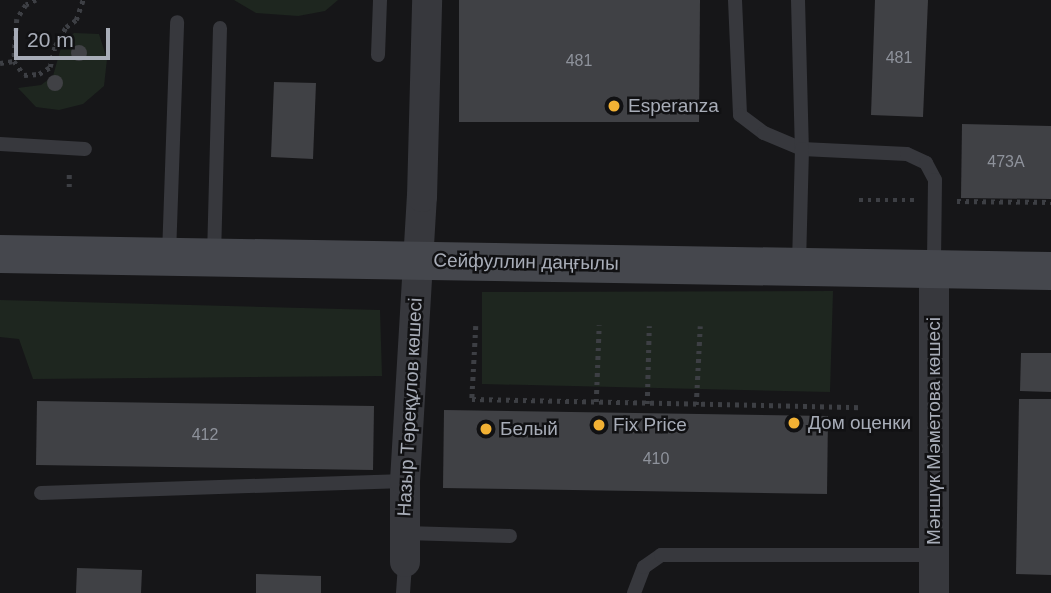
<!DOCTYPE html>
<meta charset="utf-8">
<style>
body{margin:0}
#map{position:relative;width:1051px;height:593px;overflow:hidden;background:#161618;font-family:Arial,sans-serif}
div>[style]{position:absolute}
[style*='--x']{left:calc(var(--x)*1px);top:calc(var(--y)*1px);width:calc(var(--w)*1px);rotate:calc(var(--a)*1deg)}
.green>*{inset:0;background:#1e261f}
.building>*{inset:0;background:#404145}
.round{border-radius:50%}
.path>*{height:4.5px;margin-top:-2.25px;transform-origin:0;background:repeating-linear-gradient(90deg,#3d3f44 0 3.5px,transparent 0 8.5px)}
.lane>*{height:14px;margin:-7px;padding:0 7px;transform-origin:7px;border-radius:7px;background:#37383d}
.street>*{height:30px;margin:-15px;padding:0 15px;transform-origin:15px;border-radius:15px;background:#37383d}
.secondary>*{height:38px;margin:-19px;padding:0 19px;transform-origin:19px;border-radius:19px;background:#45474d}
.dots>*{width:19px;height:19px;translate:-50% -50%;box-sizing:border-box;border:4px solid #111113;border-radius:50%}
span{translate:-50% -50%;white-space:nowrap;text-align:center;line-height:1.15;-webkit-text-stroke:5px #111113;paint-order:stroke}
.number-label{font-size:16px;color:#8e929b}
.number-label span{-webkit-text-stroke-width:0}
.poi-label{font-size:19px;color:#a8adb8}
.left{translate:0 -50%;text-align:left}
.street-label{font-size:19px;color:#a8adb8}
.scale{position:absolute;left:14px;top:28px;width:96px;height:32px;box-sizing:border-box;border:4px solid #a8adb8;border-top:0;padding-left:9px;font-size:21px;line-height:24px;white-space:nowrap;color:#a8adb8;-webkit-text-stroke:5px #111113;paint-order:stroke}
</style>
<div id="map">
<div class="green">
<div style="clip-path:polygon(234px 0,338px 0,325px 11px,298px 16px,256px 13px)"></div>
<div style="clip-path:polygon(74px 33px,99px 34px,107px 59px,104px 86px,83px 104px,59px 110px,36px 107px,18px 88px,41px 85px,53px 76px,62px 44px)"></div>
<div style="clip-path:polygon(833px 291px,830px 392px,482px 384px,482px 292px)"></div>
<div style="clip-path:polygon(0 300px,380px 310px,382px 376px,33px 379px,19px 339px,0 337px)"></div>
</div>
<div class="building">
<div style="clip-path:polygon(459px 0,700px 0,699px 122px,459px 122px)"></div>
<div style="clip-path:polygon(875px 0,928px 0,923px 117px,871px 115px)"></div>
<div class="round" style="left:71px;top:45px;width:16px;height:16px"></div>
<div class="round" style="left:47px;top:75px;width:16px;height:16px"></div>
<div style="clip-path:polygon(274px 82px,316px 83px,313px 159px,271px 157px)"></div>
<div style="clip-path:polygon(962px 124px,1051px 126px,1051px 199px,961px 198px)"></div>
<div style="clip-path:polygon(1021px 353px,1051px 353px,1051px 392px,1020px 391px)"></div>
<div style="clip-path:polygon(1019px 399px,1051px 399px,1051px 575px,1016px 574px)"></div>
<div style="clip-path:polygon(37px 401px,374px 406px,373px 470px,36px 465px)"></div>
<div style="clip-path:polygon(444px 410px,828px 416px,827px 494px,443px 488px)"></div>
<div style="clip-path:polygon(77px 568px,142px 570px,141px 593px,76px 593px)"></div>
<div style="clip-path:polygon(256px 574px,321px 576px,321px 593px,256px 593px)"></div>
</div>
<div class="path">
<div style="--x:36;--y:0;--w:11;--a:153"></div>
<div style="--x:26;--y:5;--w:17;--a:123"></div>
<div style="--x:17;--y:19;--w:42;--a:94.1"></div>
<div style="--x:14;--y:61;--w:17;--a:54"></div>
<div style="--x:24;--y:75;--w:15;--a:-4"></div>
<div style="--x:39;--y:74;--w:13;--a:-32"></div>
<div style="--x:50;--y:67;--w:22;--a:-77"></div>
<div style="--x:55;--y:46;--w:22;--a:-60"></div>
<div style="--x:66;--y:27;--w:12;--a:-35"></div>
<div style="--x:76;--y:20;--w:21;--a:-71"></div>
<div style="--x:0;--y:63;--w:14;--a:-8"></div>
<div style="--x:69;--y:187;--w:17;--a:-90"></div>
<div style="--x:859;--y:200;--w:55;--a:0"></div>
<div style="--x:957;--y:201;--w:94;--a:0.6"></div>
<div style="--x:476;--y:326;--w:73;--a:93.1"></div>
<div style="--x:472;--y:399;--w:389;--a:1.2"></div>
<div style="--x:596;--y:402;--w:77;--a:-87.8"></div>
<div style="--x:647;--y:404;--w:78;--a:-88.5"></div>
<div style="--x:696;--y:405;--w:79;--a:-87.1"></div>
</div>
<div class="lane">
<div style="--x:735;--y:0;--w:115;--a:87.5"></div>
<div style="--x:740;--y:115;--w:30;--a:37"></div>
<div style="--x:764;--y:133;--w:41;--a:22.8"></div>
<div style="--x:802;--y:149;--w:105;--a:2.7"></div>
<div style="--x:907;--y:154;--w:21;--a:25"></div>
<div style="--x:926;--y:163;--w:19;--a:62"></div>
<div style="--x:935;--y:180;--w:88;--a:90.7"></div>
<div style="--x:798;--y:0;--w:149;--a:88.5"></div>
<div style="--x:802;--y:149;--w:115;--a:91.5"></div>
<div style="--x:378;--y:55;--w:55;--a:-87.9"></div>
<div style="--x:0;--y:144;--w:85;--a:3.4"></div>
<div style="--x:169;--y:255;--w:233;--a:-88"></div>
<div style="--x:214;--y:257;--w:229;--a:-88.5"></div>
<div style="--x:41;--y:493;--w:364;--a:-1.9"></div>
<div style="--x:405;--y:533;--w:105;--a:1.6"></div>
<div style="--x:403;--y:593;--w:31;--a:-86"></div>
<div style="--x:634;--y:593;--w:28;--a:-69"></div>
<div style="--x:644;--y:567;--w:21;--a:-35"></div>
<div style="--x:661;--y:555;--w:273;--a:0"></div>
</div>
<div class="street">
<div style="--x:405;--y:562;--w:81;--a:-90"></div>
<div style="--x:405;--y:481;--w:285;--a:-86.6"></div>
<div style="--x:422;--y:197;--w:197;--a:-88.5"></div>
<div style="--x:934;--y:593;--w:324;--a:-90"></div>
</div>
<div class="secondary">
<div style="--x:0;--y:254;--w:1051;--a:0.93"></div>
</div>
<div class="dots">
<div style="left:614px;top:106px;background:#f2b134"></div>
<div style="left:794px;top:423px;background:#f2b134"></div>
<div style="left:599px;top:425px;background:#f2b134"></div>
<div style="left:486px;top:429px;background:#f2b134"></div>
</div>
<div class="number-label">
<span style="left:899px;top:58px">481</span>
<span style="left:579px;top:61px">481</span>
<span style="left:1006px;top:162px">473А</span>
<span style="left:205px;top:435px">412</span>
<span style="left:656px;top:459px">410</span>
</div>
<div class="poi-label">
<span class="left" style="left:628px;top:106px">Esperanza</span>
<span class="left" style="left:808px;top:423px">Дом оценки</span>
<span class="left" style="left:613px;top:425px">Fix Price</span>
<span class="left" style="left:500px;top:429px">Белый</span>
</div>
<div class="street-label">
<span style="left:526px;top:262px;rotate:1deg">Сейфуллин даңғылы</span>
<span style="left:410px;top:407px;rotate:-87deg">Назыр Төреқұлов көшесі</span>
<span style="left:934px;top:431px;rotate:-90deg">Мәншүк Мәметова көшесі</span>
</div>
<div class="scale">20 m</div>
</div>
